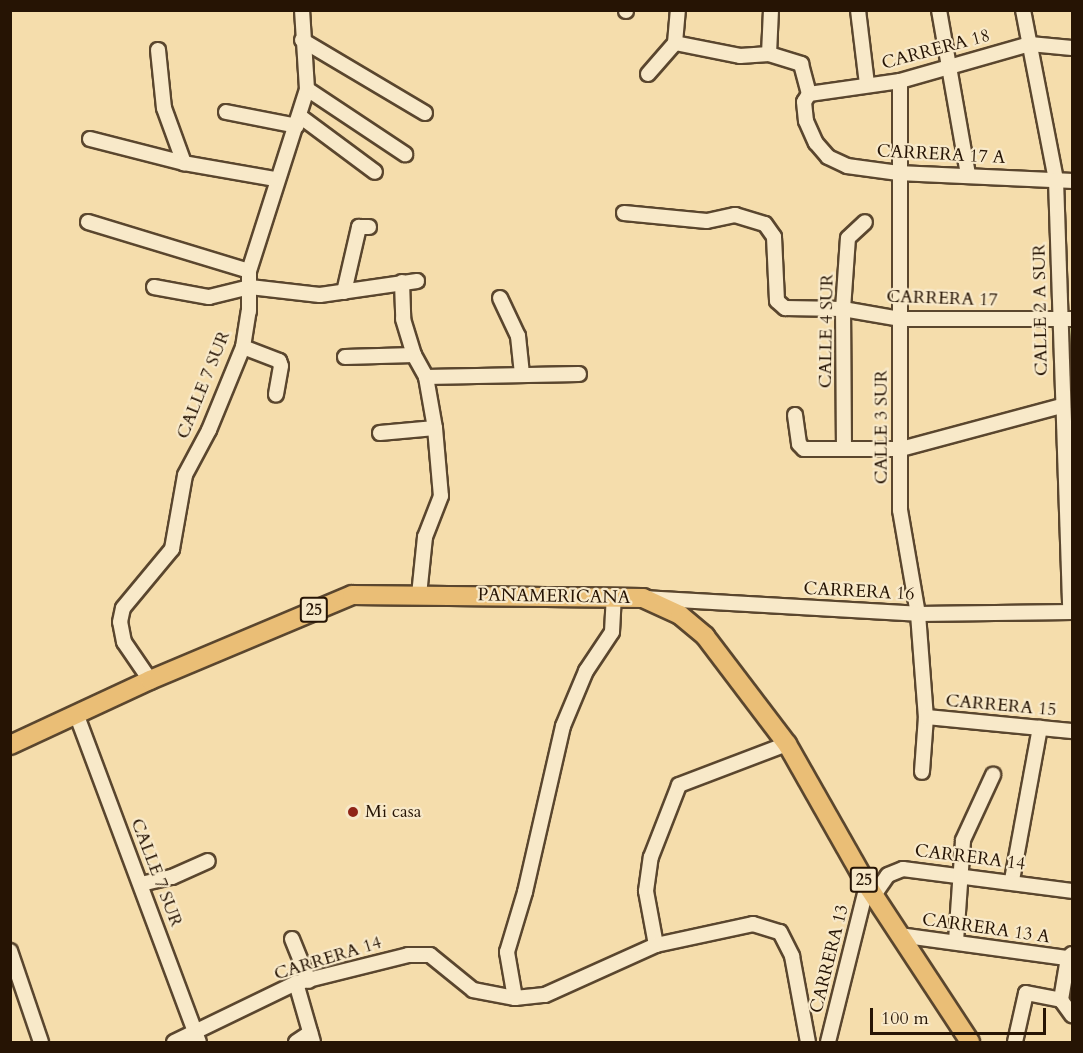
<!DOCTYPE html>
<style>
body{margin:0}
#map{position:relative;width:1083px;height:1053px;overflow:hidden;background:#f5ddac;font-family:Cardo,serif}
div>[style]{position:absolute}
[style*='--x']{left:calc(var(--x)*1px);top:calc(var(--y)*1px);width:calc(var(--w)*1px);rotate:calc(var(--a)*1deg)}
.green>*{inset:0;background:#c4bf84}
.roads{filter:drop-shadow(2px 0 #5a462e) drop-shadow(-2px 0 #5a462e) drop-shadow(0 2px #5a462e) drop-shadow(0 -2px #5a462e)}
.minor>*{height:14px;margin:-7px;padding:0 7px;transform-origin:7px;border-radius:7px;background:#f8e9c9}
.major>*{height:18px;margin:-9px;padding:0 9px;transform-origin:9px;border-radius:9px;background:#eabe76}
.dots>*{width:16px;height:16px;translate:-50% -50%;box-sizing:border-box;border:3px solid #f8e9c9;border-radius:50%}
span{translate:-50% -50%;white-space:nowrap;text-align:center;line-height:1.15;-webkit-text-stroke:4.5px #f8e9c9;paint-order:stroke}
.shield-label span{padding:2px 4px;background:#f8e9c9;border:2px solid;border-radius:4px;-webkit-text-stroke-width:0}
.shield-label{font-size:16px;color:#261404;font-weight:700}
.street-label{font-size:18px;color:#261404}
.poi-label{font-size:18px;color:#261404}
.left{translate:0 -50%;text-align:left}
.frame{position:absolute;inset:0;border:12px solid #261404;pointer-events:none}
.scale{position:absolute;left:870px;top:1008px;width:176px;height:27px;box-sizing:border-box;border:3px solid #261404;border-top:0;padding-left:8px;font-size:18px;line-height:21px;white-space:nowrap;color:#261404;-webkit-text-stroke:4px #f8e9c9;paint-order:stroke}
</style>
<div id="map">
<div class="green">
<div style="clip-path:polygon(1072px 324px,1072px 584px,1068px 328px)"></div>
</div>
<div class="roads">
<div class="minor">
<div style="--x:858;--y:10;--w:75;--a:83.1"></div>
<div style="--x:939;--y:10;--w:168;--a:80"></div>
<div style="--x:1023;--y:10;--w:173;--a:79"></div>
<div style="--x:1056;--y:180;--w:432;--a:88.1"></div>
<div style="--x:626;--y:11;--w:1;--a:-90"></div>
<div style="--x:302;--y:40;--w:143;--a:30.7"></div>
<div style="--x:675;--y:43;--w:66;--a:11.3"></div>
<div style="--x:740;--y:56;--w:29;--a:-4"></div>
<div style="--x:769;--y:54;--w:34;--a:17"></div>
<div style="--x:801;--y:64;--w:31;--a:75"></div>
<div style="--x:809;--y:94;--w:9;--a:122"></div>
<div style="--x:804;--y:102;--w:19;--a:84"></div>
<div style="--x:806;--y:121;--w:24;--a:66"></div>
<div style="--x:816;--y:143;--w:18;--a:49"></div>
<div style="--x:828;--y:157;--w:21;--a:25"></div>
<div style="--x:847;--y:166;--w:52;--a:7.7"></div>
<div style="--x:899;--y:173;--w:173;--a:2.6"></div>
<div style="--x:158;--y:50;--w:58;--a:84.1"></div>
<div style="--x:164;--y:108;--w:59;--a:70"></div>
<div style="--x:769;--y:54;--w:44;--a:-87.4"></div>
<div style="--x:648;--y:74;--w:41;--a:-48.9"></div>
<div style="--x:675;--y:43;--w:33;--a:-85"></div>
<div style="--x:900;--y:81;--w:429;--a:90"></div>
<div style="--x:900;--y:510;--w:106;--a:80.2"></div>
<div style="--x:918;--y:614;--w:103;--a:85.6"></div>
<div style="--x:926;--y:717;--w:55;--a:94.2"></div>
<div style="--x:307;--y:89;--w:118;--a:33.6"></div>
<div style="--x:809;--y:94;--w:92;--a:-8.1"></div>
<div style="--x:900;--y:81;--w:135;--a:-15.9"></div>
<div style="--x:1030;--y:44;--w:42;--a:5.4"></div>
<div style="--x:226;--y:112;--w:72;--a:11.2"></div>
<div style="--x:301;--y:117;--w:92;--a:36.6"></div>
<div style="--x:90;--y:139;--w:97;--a:14.3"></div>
<div style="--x:184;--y:163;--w:92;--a:10"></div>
<div style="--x:624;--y:213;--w:83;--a:5.5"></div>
<div style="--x:707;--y:221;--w:29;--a:-12"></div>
<div style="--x:735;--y:215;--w:31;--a:17"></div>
<div style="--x:765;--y:224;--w:16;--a:55"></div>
<div style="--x:774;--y:237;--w:64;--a:87.3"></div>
<div style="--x:777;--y:301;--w:11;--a:41"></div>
<div style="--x:785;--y:308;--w:58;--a:1"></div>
<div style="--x:843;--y:309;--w:59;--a:9.8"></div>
<div style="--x:901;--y:319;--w:171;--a:0"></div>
<div style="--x:88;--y:222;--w:168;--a:16.9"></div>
<div style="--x:402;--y:282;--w:37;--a:88"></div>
<div style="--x:403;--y:319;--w:38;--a:73"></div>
<div style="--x:414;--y:355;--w:25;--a:61"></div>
<div style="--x:426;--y:377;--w:52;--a:80"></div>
<div style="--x:435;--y:428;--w:68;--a:85"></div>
<div style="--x:441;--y:496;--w:44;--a:111.3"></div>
<div style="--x:425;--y:537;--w:58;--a:95.9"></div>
<div style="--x:154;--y:287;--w:56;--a:10.3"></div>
<div style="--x:209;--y:297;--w:42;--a:-13.7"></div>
<div style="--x:250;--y:287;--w:70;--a:6.5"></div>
<div style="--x:320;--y:295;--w:98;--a:-8.2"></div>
<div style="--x:344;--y:292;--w:67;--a:-77"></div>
<div style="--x:359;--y:227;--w:10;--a:0"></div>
<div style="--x:500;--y:298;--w:42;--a:64.7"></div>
<div style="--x:518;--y:336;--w:37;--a:84"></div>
<div style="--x:243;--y:347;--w:39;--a:21"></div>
<div style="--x:279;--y:361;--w:5;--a:68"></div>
<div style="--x:281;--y:366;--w:29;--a:100"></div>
<div style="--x:345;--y:357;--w:69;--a:-1.7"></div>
<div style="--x:426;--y:377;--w:153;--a:-1.1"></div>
<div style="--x:795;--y:415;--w:29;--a:82"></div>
<div style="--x:799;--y:444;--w:7;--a:45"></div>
<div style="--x:804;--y:449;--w:97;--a:0"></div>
<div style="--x:901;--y:449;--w:166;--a:-15"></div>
<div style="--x:380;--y:433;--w:55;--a:-5.2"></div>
<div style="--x:844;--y:449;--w:140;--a:-90.4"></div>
<div style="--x:843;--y:309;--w:71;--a:-86"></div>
<div style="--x:848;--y:238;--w:23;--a:-43"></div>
<div style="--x:643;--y:598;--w:275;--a:3.3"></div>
<div style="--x:918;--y:614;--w:154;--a:-0.7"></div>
<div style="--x:150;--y:680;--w:46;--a:-124.4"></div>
<div style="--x:124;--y:642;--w:20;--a:-101"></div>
<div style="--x:120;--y:622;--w:14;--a:-78"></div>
<div style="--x:123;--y:608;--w:77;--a:-50.3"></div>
<div style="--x:172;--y:549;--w:75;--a:-80"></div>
<div style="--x:185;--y:475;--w:51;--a:-61.9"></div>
<div style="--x:209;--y:430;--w:90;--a:-67.7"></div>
<div style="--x:243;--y:347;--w:36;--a:-81"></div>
<div style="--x:249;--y:311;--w:40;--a:-90"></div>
<div style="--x:249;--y:271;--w:191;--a:-72.3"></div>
<div style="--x:307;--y:89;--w:79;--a:-93.6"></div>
<div style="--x:77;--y:716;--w:348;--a:69.5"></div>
<div style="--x:926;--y:717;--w:147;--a:5.5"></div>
<div style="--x:1012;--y:880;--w:155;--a:-79.6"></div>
<div style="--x:141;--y:884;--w:32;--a:-13"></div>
<div style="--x:172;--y:877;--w:39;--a:-24"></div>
<div style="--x:874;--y:895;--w:24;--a:-55"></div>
<div style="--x:888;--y:875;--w:16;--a:-22"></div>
<div style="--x:903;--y:869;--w:170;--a:7.4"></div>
<div style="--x:899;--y:935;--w:171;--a:7.8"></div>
<div style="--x:292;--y:939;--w:45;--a:68"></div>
<div style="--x:956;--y:941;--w:101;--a:-86"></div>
<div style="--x:963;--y:840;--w:72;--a:-65.2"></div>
<div style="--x:656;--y:945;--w:55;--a:-100.5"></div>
<div style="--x:646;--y:891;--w:34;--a:-82"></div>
<div style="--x:651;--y:857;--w:77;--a:-68.7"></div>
<div style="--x:679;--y:785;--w:116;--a:-20.8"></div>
<div style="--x:10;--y:951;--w:96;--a:71.2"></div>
<div style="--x:1072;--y:954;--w:6;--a:135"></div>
<div style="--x:1068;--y:958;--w:43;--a:99.5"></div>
<div style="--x:1061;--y:1000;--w:19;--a:54"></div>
<div style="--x:296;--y:983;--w:61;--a:73.9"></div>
<div style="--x:515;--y:998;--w:47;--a:-99.9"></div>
<div style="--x:507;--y:952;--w:63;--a:-73.3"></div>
<div style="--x:525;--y:892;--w:170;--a:-77.1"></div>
<div style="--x:563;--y:726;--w:60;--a:-67.3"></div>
<div style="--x:586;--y:671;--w:47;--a:-56.3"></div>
<div style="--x:612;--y:632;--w:34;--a:-87"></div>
<div style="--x:174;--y:1042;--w:136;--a:-25.8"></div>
<div style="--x:296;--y:983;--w:115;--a:-14"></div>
<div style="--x:408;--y:955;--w:22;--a:0"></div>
<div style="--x:430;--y:955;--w:55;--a:39.1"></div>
<div style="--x:473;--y:990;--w:43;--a:10.8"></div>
<div style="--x:515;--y:998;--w:30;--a:-6"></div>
<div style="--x:545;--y:995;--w:122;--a:-24.2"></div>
<div style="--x:656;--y:945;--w:99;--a:-12.2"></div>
<div style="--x:753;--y:924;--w:28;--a:17"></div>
<div style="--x:780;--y:932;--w:27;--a:63"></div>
<div style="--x:792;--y:956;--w:87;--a:79.5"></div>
<div style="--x:296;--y:1042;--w:17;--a:-33"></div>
<div style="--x:828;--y:1042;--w:162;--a:-76"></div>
<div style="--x:1015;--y:1042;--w:50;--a:-77.3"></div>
<div style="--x:1026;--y:993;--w:36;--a:11"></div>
</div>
<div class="major">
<div style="--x:10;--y:745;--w:154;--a:-24.9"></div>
<div style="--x:150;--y:680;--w:219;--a:-22.8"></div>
<div style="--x:352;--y:595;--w:291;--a:0.6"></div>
<div style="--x:643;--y:598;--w:41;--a:24.7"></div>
<div style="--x:680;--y:615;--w:33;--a:40"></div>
<div style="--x:705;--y:636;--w:136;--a:52.8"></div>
<div style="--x:787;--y:744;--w:162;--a:60.4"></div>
<div style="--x:867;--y:885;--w:188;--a:56.7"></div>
</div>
</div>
<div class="dots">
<div style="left:353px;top:812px;background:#8f2418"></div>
</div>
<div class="shield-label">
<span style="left:314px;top:610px">25</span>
<span style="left:864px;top:880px">25</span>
</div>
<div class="street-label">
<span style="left:936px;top:50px;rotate:-15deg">CARRERA 18</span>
<span style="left:941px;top:155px;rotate:3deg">CARRERA 17 A</span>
<span style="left:942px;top:299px;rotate:2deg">CARRERA 17</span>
<span style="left:1041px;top:310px;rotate:-91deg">CALLE 2 A SUR</span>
<span style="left:827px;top:331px;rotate:-89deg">CALLE 4 SUR</span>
<span style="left:204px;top:385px;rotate:-68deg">CALLE 7 SUR</span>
<span style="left:882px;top:427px;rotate:-90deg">CALLE 3 SUR</span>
<span style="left:859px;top:592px;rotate:3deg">CARRERA 16</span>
<span style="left:554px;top:597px;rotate:1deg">PANAMERICANA</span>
<span style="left:1001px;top:706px;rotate:5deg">CARRERA 15</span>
<span style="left:970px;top:858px;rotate:7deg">CARRERA 14</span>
<span style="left:156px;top:873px;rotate:69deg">CALLE 7 SUR</span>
<span style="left:986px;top:929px;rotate:8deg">CARRERA 13 A</span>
<span style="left:328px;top:959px;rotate:-17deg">CARRERA 14</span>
<span style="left:830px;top:959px;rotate:-76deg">CARRERA 13</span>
</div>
<div class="poi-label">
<span class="left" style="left:365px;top:812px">Mi casa</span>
</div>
<div class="frame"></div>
<div class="scale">100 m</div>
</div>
